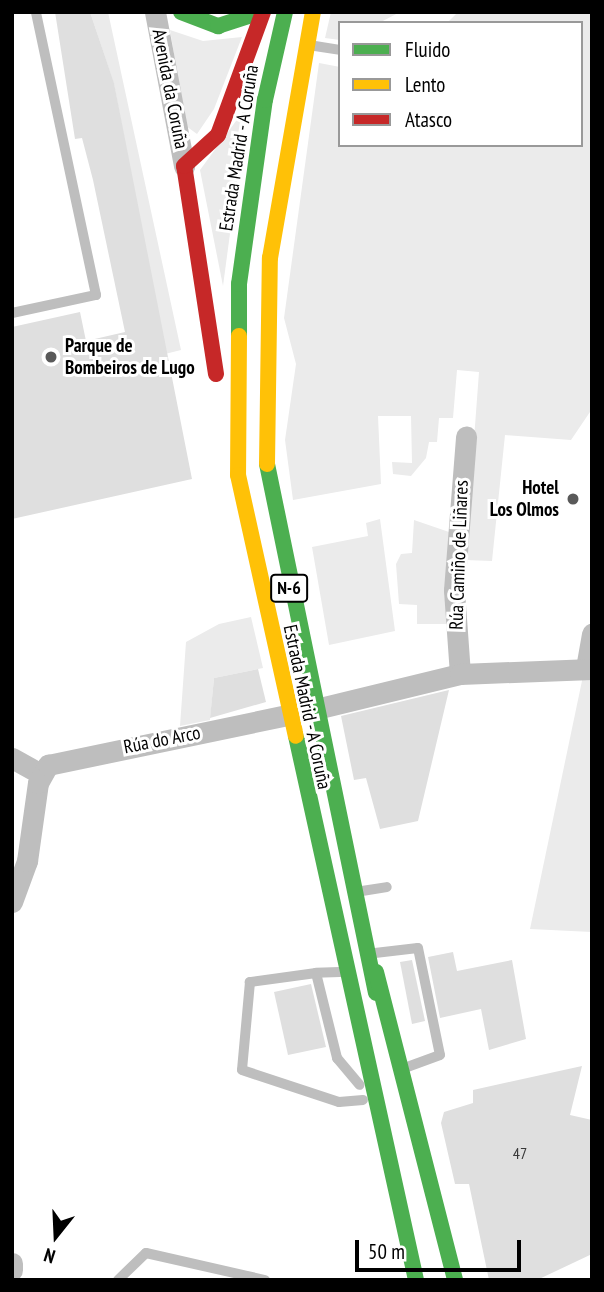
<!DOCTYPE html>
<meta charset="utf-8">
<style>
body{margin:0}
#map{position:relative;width:604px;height:1292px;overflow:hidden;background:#fff;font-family:"PT Sans Narrow",sans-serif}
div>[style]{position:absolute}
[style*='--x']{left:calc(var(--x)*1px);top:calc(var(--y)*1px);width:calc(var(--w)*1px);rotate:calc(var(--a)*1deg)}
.green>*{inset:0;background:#ebebeb}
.building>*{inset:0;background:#dfdfdf}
.lane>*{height:10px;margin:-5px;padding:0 5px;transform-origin:5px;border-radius:5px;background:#bebebe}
.street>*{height:21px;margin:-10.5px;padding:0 10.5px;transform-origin:10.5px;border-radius:10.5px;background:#bebebe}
.fast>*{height:16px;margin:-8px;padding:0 8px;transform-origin:8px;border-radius:8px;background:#4caf50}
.slow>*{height:16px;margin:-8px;padding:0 8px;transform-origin:8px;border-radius:8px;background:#ffc107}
.jam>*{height:16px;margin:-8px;padding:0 8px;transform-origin:8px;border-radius:8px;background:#c62828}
.dots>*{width:19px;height:19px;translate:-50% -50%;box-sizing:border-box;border:4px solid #fff;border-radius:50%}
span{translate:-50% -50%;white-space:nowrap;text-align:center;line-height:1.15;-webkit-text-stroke:6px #fff;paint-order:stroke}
.number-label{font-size:16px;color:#383838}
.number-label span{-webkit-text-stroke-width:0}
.shield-label span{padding:2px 5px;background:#fff;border:2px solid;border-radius:5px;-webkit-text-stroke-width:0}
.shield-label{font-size:18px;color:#000;font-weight:700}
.street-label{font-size:19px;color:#000}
.poi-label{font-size:19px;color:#000;font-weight:700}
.left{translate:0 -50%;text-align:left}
.right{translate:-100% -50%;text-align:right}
.frame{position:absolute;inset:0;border:14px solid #000;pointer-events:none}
.legend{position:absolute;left:338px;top:21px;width:245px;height:126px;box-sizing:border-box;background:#fff;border:2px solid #999;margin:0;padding:9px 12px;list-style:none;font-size:21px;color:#000}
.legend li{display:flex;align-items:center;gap:14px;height:35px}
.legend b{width:35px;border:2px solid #999}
.north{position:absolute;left:21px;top:1201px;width:70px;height:70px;-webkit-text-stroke:5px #fff;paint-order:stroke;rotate:198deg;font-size:19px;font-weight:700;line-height:28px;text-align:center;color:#000}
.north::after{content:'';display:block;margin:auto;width:24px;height:32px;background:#000;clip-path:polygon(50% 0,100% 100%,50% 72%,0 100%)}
.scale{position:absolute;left:355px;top:1240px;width:166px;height:32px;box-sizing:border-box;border:4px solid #000;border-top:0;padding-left:9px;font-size:21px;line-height:24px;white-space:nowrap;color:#000;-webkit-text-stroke:5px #fff;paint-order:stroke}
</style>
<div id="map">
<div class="green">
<div style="clip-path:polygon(90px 12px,108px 12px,181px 350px,165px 354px,114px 84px)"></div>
<div style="clip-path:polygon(331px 12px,400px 12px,379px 23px,340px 23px,340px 40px,325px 38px)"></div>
<div style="clip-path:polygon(458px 12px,592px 12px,592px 409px,571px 440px,505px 435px,492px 561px,465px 560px,479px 372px,457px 370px,453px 418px,439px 418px,437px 442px,429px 442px,426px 458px,411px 476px,393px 474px,392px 462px,412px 463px,411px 416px,378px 416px,381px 484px,293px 500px,285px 440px,296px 364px,284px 318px,319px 63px,340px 67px,340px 145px,581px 145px,581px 23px,447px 23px)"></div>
<div style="clip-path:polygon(170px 30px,203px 41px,242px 37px,214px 109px,197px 134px,186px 126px)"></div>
<div style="clip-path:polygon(247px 106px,223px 286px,200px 170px)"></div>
<div style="clip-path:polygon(380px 519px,395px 631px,329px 645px,312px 547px,368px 536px,366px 523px)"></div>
<div style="clip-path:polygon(414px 520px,449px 532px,449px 624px,417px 624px,417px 605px,399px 604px,396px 564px,401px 554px,412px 553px)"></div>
<div style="clip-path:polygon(251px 617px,263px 668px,214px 678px,210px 720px,180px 726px,186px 642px,219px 624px)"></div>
<div style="clip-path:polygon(583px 676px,592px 679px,592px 932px,530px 929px)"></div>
</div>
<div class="building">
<div style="clip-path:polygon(55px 12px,90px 12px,114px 83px,192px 479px,12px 519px,12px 327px,80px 312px,86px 341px,125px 332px,93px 180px,82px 138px,75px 139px)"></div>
<div style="clip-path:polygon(258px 669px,266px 702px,210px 718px,214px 678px)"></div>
<div style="clip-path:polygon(449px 690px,418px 821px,380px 829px,366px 778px,354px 780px,341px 716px)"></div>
<div style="clip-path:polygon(453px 952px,457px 971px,512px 960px,526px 1039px,489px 1050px,481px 1009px,440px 1018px,428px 957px)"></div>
<div style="clip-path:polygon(412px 960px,425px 1021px,412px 1024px,400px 962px)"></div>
<div style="clip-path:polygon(311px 984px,326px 1047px,288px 1055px,274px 992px)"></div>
<div style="clip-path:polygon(582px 1066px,570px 1115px,592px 1120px,592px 1254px,537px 1280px,489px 1280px,469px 1184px,455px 1184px,441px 1123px,444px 1112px,473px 1103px,473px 1090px)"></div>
</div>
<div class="lane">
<div style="--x:315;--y:46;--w:25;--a:9"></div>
<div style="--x:12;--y:313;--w:86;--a:-12.1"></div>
<div style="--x:96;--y:295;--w:289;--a:-102"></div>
<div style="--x:362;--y:891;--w:25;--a:-9"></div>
<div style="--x:375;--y:953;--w:43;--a:-6.6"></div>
<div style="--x:418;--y:948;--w:109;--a:78.4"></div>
<div style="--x:440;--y:1055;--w:40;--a:159.8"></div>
<div style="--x:340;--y:972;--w:24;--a:178"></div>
<div style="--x:316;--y:973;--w:88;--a:76.1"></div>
<div style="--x:337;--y:1058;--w:35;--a:50"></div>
<div style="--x:316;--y:973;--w:67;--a:172.2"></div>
<div style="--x:250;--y:982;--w:88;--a:95.2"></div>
<div style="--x:242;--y:1070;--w:102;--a:18.3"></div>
<div style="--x:339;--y:1102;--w:24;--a:-5"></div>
<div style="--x:118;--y:1280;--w:39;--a:-44"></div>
<div style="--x:146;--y:1253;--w:122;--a:12.8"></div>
</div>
<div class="street">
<div style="--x:155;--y:12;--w:157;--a:79.3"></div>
<div style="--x:586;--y:668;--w:35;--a:-80"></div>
<div style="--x:460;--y:674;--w:84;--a:-94.1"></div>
<div style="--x:454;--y:590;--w:154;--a:-85.5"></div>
<div style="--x:316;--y:709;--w:148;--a:-13.7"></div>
<div style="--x:460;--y:674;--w:132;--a:-2.2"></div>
<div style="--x:12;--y:758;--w:33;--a:29"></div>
<div style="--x:12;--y:902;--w:44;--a:-69.9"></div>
<div style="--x:27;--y:861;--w:79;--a:-82"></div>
<div style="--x:38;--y:783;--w:21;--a:-61"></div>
<div style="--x:48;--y:765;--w:245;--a:-11.8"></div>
<div style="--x:12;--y:1263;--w:7;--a:90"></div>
</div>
<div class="fast">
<div style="--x:181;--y:12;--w:40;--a:21"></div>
<div style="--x:218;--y:26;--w:45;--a:-18"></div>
<div style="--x:239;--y:336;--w:52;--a:-90"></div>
<div style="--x:239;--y:284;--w:186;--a:-82"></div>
<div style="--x:265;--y:100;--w:90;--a:-77.2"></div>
<div style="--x:267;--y:464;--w:540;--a:78.36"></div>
<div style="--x:296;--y:736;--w:557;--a:77.56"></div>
<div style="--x:376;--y:972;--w:318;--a:75.6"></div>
</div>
<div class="slow">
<div style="--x:239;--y:336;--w:139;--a:90.4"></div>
<div style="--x:238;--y:475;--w:267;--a:77.5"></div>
<div style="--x:267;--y:464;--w:206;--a:-89.2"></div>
<div style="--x:270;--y:258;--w:250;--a:-80.1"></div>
</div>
<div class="jam">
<div style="--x:216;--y:374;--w:210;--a:-98.7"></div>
<div style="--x:184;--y:166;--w:46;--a:-42.4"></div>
<div style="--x:218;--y:135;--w:131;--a:-69.9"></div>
</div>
<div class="dots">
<div style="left:51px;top:357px;background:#595959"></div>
<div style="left:573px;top:499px;background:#595959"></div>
</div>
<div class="number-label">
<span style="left:520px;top:1153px">47</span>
</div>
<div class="shield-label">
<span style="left:289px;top:588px">N-6</span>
</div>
<div class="street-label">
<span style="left:170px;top:89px;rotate:79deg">Avenida da Coruña</span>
<span style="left:239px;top:148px;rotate:-81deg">Estrada Madrid - A Coruña</span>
<span style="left:459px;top:555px;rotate:-88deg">Rúa Camiño de Liñares</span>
<span style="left:307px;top:707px;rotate:78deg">Estrada Madrid - A Coruña</span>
<span style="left:162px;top:740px;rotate:-11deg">Rúa do Arco</span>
</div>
<div class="poi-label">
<span class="left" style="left:65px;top:357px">Parque de<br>Bombeiros de Lugo</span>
<span class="right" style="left:559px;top:499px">Hotel<br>Los Olmos</span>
</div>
<div class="frame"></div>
<ul class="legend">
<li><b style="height:9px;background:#4caf50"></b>Fluido</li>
<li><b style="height:9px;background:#ffc107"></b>Lento</li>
<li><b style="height:9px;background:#c62828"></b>Atasco</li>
</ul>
<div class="north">N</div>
<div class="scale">50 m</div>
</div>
